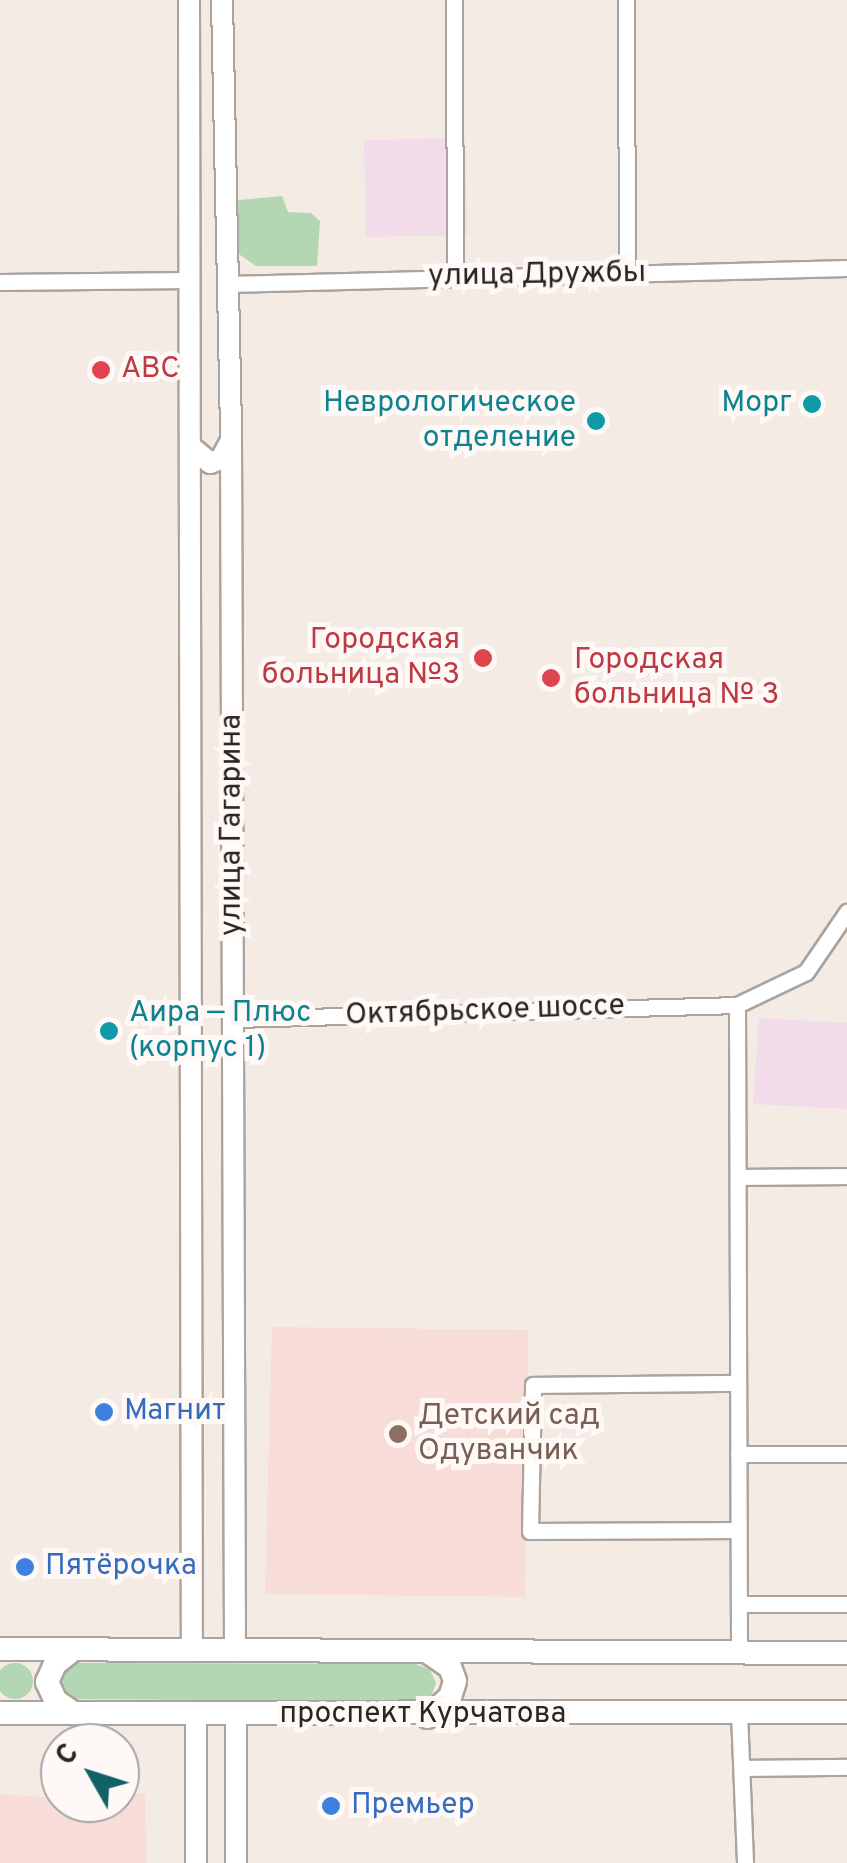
<!DOCTYPE html>
<meta charset="utf-8">
<style>
body{margin:0}
#map{position:relative;width:847px;height:1863px;overflow:hidden;background:#f4ebe5;font-family:Overpass,sans-serif}
div>[style]{position:absolute}
[style*='--x']{left:calc(var(--x)*1px);top:calc(var(--y)*1px);width:calc(var(--w)*1px);rotate:calc(var(--a)*1deg)}
.industrial>*{inset:0;background:#f2dcea}
.education>*{inset:0;background:#f7dcd8}
.green>*{inset:0;background:#b3d6b3}
.round{border-radius:50%}
.roads{filter:drop-shadow(2px 0 #aba39d) drop-shadow(-2px 0 #aba39d) drop-shadow(0 2px #aba39d) drop-shadow(0 -2px #aba39d)}
.minor>*{height:15px;margin:-7.5px;padding:0 7.5px;transform-origin:7.5px;border-radius:7.5px;background:#fff}
.tertiary>*{height:20px;margin:-10px;padding:0 10px;transform-origin:10px;border-radius:10px;background:#fff}
.secondary>*{height:22px;margin:-11px;padding:0 11px;transform-origin:11px;border-radius:11px;background:#fff}
.dots>*{width:28px;height:28px;translate:-50% -50%;box-sizing:border-box;border:5px solid #fef9f6;border-radius:50%}
span{translate:-50% -50%;white-space:nowrap;text-align:center;line-height:1.15;-webkit-text-stroke:10px #fef9f6;paint-order:stroke}
.street-label{font-size:30px;color:#282523}
.health-label{font-size:30px;color:#be3a42}
.left{translate:0 -50%;text-align:left}
.right{translate:-100% -50%;text-align:right}
.culture-label{font-size:30px;color:#0d838f}
.shop-label{font-size:30px;color:#366cbe}
.education-label{font-size:30px;color:#785e54}
.north{position:absolute;left:40px;top:1723px;width:100px;height:100px;box-sizing:border-box;background:#fef9f6;border:2px solid #a8a4a2;border-radius:50%;rotate:309deg;font-size:28px;font-weight:700;line-height:40px;text-align:center;color:#282523}
.north::after{content:'';display:block;margin:auto;width:35px;height:45px;background:#116267;clip-path:polygon(50% 0,100% 100%,50% 72%,0 100%)}
</style>
<div id="map">
<div class="industrial">
<div style="clip-path:polygon(465px 138px,467px 235px,366px 237px,364px 140px)"></div>
<div style="clip-path:polygon(759px 1018px,847px 1023px,847px 1109px,753px 1104px)"></div>
</div>
<div class="education">
<div style="clip-path:polygon(272px 1327px,528px 1330px,525px 1597px,265px 1594px)"></div>
<div style="clip-path:polygon(120px 1793px,145px 1793px,146px 1863px,0 1863px,0 1794px,120px 1803px)"></div>
</div>
<div class="green">
<div style="clip-path:polygon(282px 196px,288px 212px,311px 213px,320px 221px,317px 266px,256px 266px,233px 250px,232px 211px,239px 200px)"></div>
<div class="round" style="left:-3px;top:1663px;width:36px;height:36px"></div>
<div style="clip-path:polygon(78px 1663px,416px 1664px,430px 1670px,436px 1683px,431px 1697px,417px 1702px,78px 1699px,65px 1694px,60px 1681px,66px 1668px)"></div>
</div>
<div class="roads">
<div class="minor">
<div style="--x:454;--y:0;--w:278;--a:89.8"></div>
<div style="--x:626;--y:0;--w:273;--a:89.8"></div>
<div style="--x:0;--y:282;--w:189;--a:-0.6"></div>
<div style="--x:228;--y:284;--w:619;--a:-1.48"></div>
<div style="--x:737;--y:1005;--w:647;--a:89.82"></div>
<div style="--x:234;--y:1019;--w:503;--a:-1.59"></div>
<div style="--x:737;--y:1005;--w:76;--a:-25.6"></div>
<div style="--x:806;--y:972;--w:73;--a:-55.7"></div>
<div style="--x:738;--y:1177;--w:109;--a:-0.5"></div>
<div style="--x:738;--y:1454;--w:109;--a:0"></div>
<div style="--x:737;--y:1530;--w:207;--a:179.7"></div>
<div style="--x:530;--y:1531;--w:146;--a:-88.8"></div>
<div style="--x:533;--y:1385;--w:205;--a:-0.6"></div>
<div style="--x:739;--y:1604;--w:108;--a:0"></div>
<div style="--x:739;--y:1712;--w:151;--a:87.7"></div>
<div style="--x:745;--y:1768;--w:102;--a:-0.6"></div>
</div>
<div class="tertiary">
<div style="--x:189;--y:0;--w:1648;--a:89.9"></div>
<div style="--x:222;--y:0;--w:440;--a:88.8"></div>
<div style="--x:231;--y:440;--w:1210;--a:89.81"></div>
<div style="--x:190;--y:446;--w:26;--a:40"></div>
<div style="--x:210;--y:463;--w:12;--a:-20"></div>
<div style="--x:221;--y:459;--w:21;--a:-62"></div>
<div style="--x:196;--y:1715;--w:148;--a:90"></div>
<div style="--x:236;--y:1863;--w:149;--a:-90"></div>
</div>
<div class="secondary">
<div style="--x:0;--y:1649;--w:847;--a:0.27"></div>
<div style="--x:74;--y:1649;--w:24;--a:142"></div>
<div style="--x:55;--y:1664;--w:20;--a:114"></div>
<div style="--x:47;--y:1682;--w:21;--a:65"></div>
<div style="--x:56;--y:1701;--w:22;--a:34"></div>
<div style="--x:426;--y:1651;--w:29;--a:34"></div>
<div style="--x:450;--y:1667;--w:15;--a:70"></div>
<div style="--x:455;--y:1681;--w:17;--a:107"></div>
<div style="--x:450;--y:1697;--w:30;--a:138"></div>
<div style="--x:0;--y:1713;--w:847;--a:-0.07"></div>
</div>
</div>
<div class="dots">
<div style="left:101px;top:370px;background:#e0444e"></div>
<div style="left:812px;top:404px;background:#0f9aa8"></div>
<div style="left:596px;top:421px;background:#0f9aa8"></div>
<div style="left:483px;top:658px;background:#e0444e"></div>
<div style="left:551px;top:678px;background:#e0444e"></div>
<div style="left:109px;top:1031px;background:#0f9aa8"></div>
<div style="left:104px;top:1412px;background:#3f7fe0"></div>
<div style="left:398px;top:1434px;background:#8d6e63"></div>
<div style="left:25px;top:1567px;background:#3f7fe0"></div>
<div style="left:331px;top:1806px;background:#3f7fe0"></div>
</div>
<div class="street-label">
<span style="left:537px;top:276px;rotate:-1deg">улица Дружбы</span>
<span style="left:233px;top:825px;rotate:-90deg">улица Гагарина</span>
<span style="left:485px;top:1012px;rotate:-2deg">Октябрьское шоссе</span>
<span style="left:423px;top:1715px">проспект Курчатова</span>
</div>
<div class="health-label">
<span class="left" style="left:121px;top:370px">ABC</span>
<span class="right" style="left:460px;top:658px">Городская<br>больница №3</span>
<span class="left" style="left:574px;top:678px">Городская<br>больница № 3</span>
</div>
<div class="culture-label">
<span class="right" style="left:576px;top:421px">Неврологическое<br>отделение</span>
<span class="right" style="left:792px;top:404px">Морг</span>
<span class="left" style="left:129px;top:1031px">Аира — Плюс<br>(корпус 1)</span>
</div>
<div class="shop-label">
<span class="left" style="left:124px;top:1412px">Магнит</span>
<span class="left" style="left:45px;top:1567px">Пятёрочка</span>
<span class="left" style="left:351px;top:1806px">Премьер</span>
</div>
<div class="education-label">
<span class="left" style="left:418px;top:1434px">Детский сад<br>Одуванчик</span>
</div>
<div class="north">С</div>
</div>
